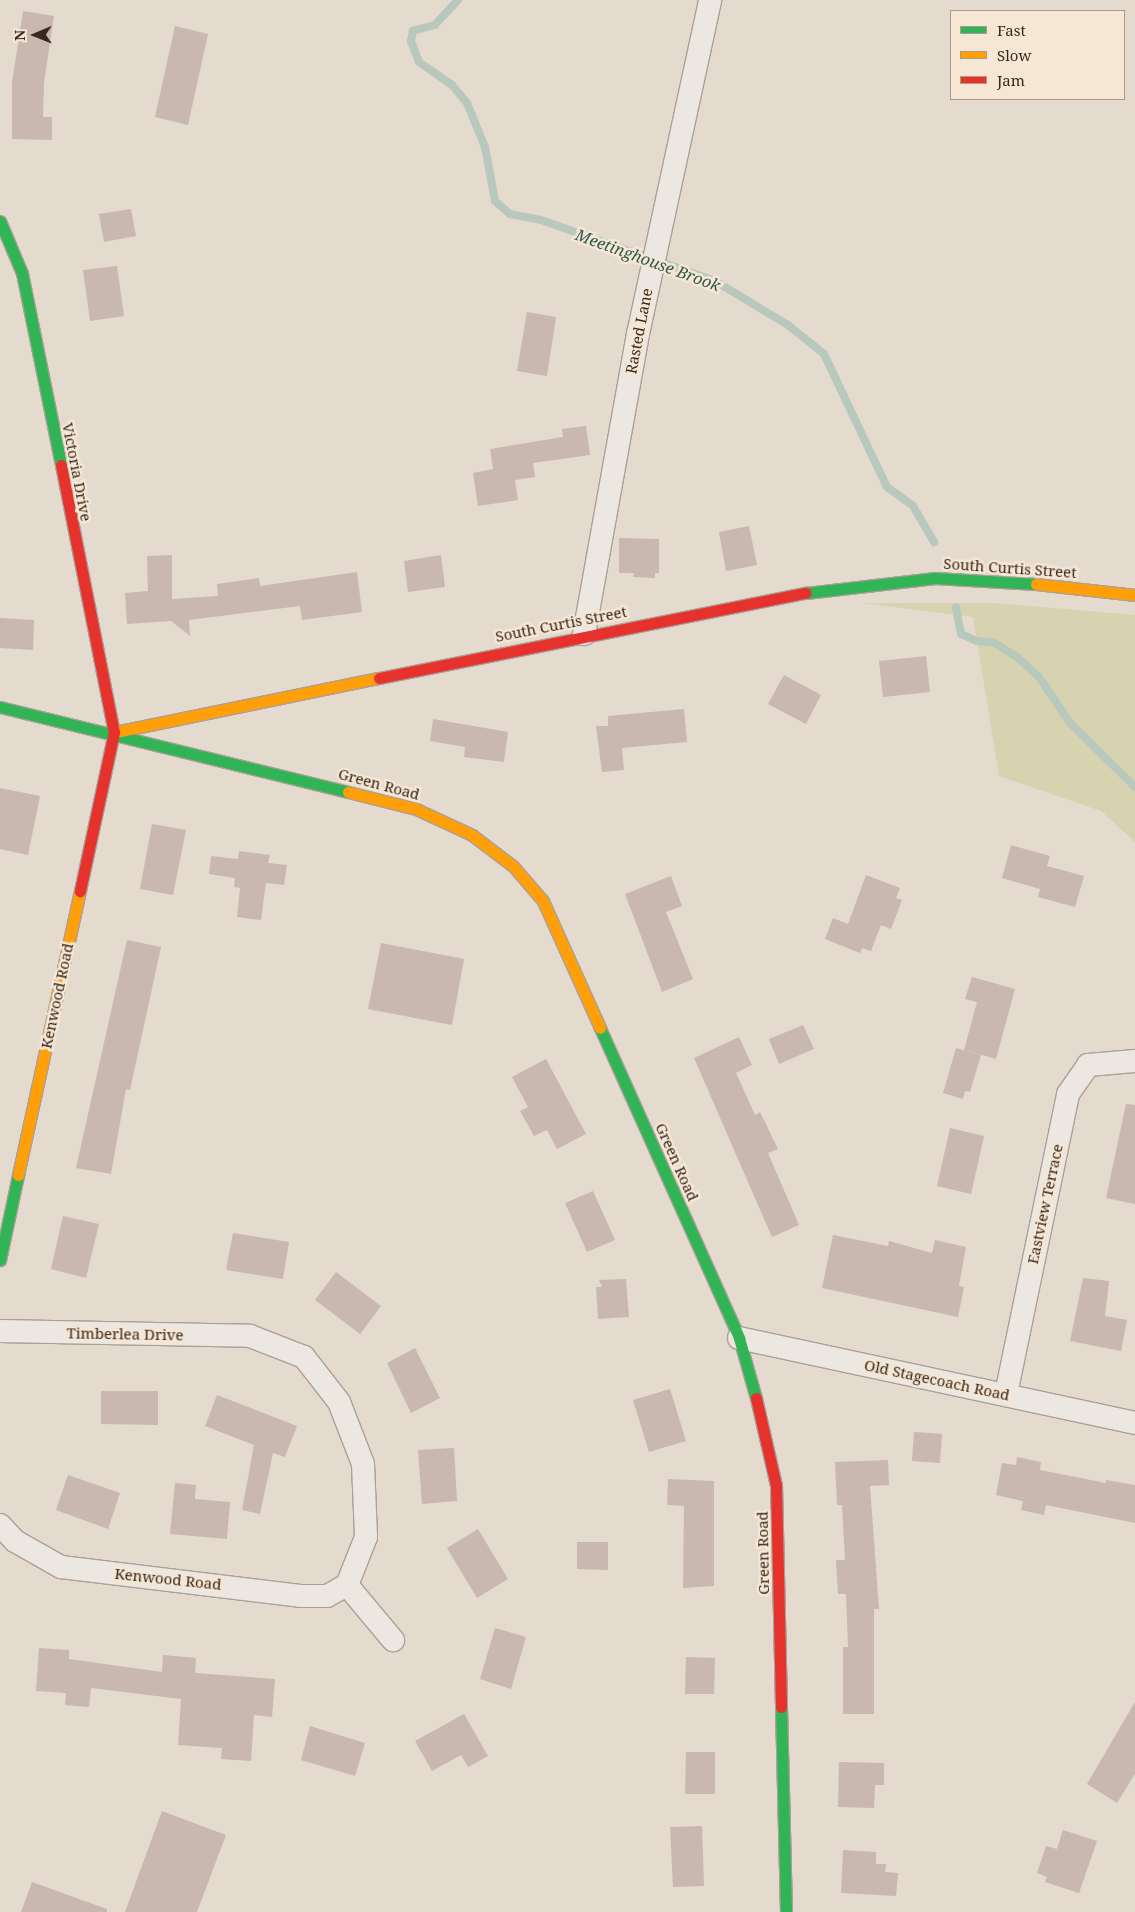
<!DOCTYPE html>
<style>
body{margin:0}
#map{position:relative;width:1135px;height:1912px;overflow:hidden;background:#e4dace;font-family:"Noto Serif",serif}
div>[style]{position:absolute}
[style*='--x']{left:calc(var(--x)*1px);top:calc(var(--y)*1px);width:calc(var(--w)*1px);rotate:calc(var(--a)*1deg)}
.green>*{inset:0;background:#d7d2b0}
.stream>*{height:8px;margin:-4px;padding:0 4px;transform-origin:4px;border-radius:4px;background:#b9c8bc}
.building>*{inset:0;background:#c8b8af}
.roads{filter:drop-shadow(1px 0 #aaa097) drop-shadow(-1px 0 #aaa097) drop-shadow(0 1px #aaa097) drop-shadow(0 -1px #aaa097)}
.street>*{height:22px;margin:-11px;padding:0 11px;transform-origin:11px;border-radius:11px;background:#ece7e0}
.fast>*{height:11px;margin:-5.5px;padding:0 5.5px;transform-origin:5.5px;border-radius:5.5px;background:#30b455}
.slow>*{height:11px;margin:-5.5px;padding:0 5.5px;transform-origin:5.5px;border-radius:5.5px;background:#ff9f0a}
.jam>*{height:11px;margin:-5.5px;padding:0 5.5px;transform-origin:5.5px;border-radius:5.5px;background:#e5322d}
span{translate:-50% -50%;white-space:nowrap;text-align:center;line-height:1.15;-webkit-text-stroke:5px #f5e7d4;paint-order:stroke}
.street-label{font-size:15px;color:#39271e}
.water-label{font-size:16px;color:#2e5950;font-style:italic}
.legend{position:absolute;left:950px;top:10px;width:175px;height:90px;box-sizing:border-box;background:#f5e7d4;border:1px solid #aa9a8b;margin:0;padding:6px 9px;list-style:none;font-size:15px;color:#39271e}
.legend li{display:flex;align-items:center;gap:10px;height:25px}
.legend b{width:25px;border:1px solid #aa9a8b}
.north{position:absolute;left:10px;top:10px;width:50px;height:50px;-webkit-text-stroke:4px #f5e7d4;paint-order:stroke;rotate:269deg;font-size:14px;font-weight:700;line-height:20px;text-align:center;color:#39271e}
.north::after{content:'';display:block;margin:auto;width:18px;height:22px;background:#39271e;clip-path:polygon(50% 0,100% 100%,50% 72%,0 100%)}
</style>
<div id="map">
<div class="green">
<div style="clip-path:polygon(863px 603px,996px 603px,1135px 615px,1135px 842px,1101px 811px,999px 776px,973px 617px)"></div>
</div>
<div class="stream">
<div style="--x:458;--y:0;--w:34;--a:133"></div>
<div style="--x:435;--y:25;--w:23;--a:165"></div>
<div style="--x:413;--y:31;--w:10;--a:101"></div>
<div style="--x:411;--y:41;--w:22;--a:69"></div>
<div style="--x:419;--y:62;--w:40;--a:34.9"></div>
<div style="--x:452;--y:85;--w:23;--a:50"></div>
<div style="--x:467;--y:103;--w:48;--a:67.8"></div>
<div style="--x:485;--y:147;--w:55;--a:79.5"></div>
<div style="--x:495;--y:201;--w:20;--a:41"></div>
<div style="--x:510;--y:214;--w:32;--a:11"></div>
<div style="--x:541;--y:220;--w:184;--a:19.3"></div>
<div style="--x:715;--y:281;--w:85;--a:31.1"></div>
<div style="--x:788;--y:325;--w:46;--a:38.9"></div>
<div style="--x:824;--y:354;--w:147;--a:64.7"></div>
<div style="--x:887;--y:487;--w:32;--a:36"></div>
<div style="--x:913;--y:506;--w:42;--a:59.7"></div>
<div style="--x:956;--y:608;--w:26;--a:79"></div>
<div style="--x:961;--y:634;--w:17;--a:24"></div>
<div style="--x:977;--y:641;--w:18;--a:6"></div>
<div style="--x:995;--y:643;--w:27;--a:33"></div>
<div style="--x:1018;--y:658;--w:28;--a:42"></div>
<div style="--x:1039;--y:677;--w:57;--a:55.8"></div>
<div style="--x:1071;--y:724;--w:90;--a:44.5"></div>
</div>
<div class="building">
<div style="clip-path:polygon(23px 11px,54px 16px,44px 83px,43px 117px,52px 117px,52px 140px,12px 139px,12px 83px)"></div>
<div style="clip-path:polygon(175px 26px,208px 34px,188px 125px,155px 117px)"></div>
<div style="clip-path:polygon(131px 209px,136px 236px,104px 242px,99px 214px)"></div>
<div style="clip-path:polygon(117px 266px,124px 316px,90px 321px,83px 270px)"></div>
<div style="clip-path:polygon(527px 312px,556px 317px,547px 376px,517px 371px)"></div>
<div style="clip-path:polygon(586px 426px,590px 455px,533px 463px,535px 477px,515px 480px,518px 500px,478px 506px,473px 473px,493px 469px,490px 449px,563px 437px,562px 429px)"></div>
<div style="clip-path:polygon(749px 526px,757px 565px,726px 571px,719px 532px)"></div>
<div style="clip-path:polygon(619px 538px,659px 539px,659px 573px,655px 573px,655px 578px,633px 577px,634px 573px,619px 573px)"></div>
<div style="clip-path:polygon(172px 555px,172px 599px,218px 596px,217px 584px,259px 578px,260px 586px,357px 572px,362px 612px,302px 620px,300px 606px,189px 620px,190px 636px,171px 621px,127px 624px,125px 593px,148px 591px,147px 556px)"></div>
<div style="clip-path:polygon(441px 555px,445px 587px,408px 592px,404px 561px)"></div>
<div style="clip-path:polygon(0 618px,34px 620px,33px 650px,0 648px)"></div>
<div style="clip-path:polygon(926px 656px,930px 692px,883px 697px,879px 661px)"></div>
<div style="clip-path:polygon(784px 675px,821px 695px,806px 724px,768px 704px)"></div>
<div style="clip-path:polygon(684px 709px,687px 742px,622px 748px,624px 770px,602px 772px,596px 726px,608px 726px,608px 716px)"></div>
<div style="clip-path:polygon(433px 719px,508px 732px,504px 762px,464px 757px,465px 747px,430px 741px)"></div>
<div style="clip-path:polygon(0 788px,40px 796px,28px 855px,0 849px)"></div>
<div style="clip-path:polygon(152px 824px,186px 830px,173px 895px,140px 889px)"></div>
<div style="clip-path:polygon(1011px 845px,1050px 856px,1047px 866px,1084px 876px,1075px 907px,1038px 897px,1040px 889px,1002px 878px)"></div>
<div style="clip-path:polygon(239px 851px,270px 855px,268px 863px,287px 865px,284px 885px,266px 883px,261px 920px,237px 917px,240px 888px,234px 887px,235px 878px,209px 874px,211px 856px,238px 859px)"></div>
<div style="clip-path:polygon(866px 875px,900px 888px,896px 898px,902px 900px,891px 929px,881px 925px,871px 951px,862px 948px,860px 953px,825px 939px,833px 918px,848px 924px)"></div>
<div style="clip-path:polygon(671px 876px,682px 906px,666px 912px,693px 979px,662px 992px,625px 894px)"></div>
<div style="clip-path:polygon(127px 940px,161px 947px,130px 1090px,126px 1089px,111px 1174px,76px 1168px)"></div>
<div style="clip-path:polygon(381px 943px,464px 959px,452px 1025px,368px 1009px)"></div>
<div style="clip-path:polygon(972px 977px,1015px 989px,996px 1059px,964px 1050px,977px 1002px,965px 999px)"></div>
<div style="clip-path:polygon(803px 1025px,814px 1049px,779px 1064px,769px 1039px)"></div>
<div style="clip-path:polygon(739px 1037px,752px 1065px,736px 1073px,755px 1115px,760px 1112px,778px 1149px,768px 1153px,799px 1225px,772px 1237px,694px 1058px)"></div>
<div style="clip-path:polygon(956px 1048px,981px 1055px,970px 1092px,965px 1091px,963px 1099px,943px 1093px)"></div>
<div style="clip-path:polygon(546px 1059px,586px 1134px,557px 1149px,547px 1130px,534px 1136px,520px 1111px,528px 1107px,512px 1077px)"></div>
<div style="clip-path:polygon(1126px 1104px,1135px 1105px,1135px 1204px,1106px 1198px)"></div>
<div style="clip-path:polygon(950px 1128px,984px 1136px,971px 1194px,937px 1186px)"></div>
<div style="clip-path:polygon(593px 1191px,615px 1240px,587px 1252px,565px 1203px)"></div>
<div style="clip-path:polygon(63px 1216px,99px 1224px,86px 1278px,51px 1269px)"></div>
<div style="clip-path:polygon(233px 1233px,289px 1242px,283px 1279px,226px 1270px)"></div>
<div style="clip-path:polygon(833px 1235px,888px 1246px,889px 1241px,932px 1253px,935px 1240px,966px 1247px,959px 1286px,964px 1287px,958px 1317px,822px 1288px)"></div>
<div style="clip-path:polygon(336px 1272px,381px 1306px,360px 1334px,315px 1300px)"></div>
<div style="clip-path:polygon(1083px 1278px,1109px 1281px,1105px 1316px,1127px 1320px,1121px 1351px,1070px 1341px)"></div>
<div style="clip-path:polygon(626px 1279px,629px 1317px,598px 1319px,596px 1287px,602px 1287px,599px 1280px)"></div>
<div style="clip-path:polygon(415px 1348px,440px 1398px,411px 1413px,387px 1363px)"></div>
<div style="clip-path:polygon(670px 1389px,686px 1441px,649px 1452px,633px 1400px)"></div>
<div style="clip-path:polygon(101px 1391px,158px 1391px,158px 1425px,101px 1424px)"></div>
<div style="clip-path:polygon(217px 1395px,297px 1426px,285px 1457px,273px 1453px,260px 1514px,242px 1510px,254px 1445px,205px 1426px)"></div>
<div style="clip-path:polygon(914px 1432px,942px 1434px,940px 1463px,912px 1461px)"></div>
<div style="clip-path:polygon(454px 1448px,457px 1501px,422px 1504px,418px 1450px)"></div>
<div style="clip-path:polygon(1017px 1457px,1041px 1462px,1040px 1470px,1106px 1483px,1106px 1480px,1135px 1485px,1135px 1523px,1046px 1505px,1044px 1515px,1021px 1510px,1023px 1501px,996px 1495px,1002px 1463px,1016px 1465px)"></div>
<div style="clip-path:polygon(888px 1460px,889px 1485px,870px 1486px,879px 1609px,874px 1609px,874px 1714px,843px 1714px,843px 1647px,848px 1647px,846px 1594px,838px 1594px,836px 1560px,845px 1560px,842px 1505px,837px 1505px,835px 1462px)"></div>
<div style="clip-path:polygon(68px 1475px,120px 1493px,108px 1529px,56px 1510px)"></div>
<div style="clip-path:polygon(668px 1479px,714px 1481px,714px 1586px,683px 1588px,684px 1506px,667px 1505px)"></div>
<div style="clip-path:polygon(175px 1483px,196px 1485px,195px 1499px,230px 1502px,227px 1539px,170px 1534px)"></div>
<div style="clip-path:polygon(478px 1529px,508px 1579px,477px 1598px,447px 1548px)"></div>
<div style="clip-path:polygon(577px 1542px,608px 1542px,608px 1570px,577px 1569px)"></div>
<div style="clip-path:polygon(495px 1628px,526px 1637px,511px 1689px,480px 1679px)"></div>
<div style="clip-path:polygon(39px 1648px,69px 1650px,69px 1659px,162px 1672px,163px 1655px,196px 1658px,195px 1673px,275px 1679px,272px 1717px,254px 1715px,251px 1761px,221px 1759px,222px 1748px,178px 1745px,181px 1699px,91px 1688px,89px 1707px,65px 1705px,66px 1693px,36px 1691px)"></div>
<div style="clip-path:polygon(686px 1657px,715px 1658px,714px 1694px,685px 1694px)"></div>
<div style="clip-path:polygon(1135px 1702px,1135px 1774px,1117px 1803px,1087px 1784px)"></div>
<div style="clip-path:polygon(464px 1714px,488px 1756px,468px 1767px,461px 1755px,432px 1771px,415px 1741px)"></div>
<div style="clip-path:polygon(310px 1726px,365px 1743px,355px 1776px,301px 1760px)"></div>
<div style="clip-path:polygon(686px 1752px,715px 1752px,715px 1794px,685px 1794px)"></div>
<div style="clip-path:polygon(839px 1762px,884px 1763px,884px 1785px,875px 1785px,874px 1808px,838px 1807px)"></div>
<div style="clip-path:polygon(162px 1811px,226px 1835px,197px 1912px,125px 1912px)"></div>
<div style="clip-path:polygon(702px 1826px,704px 1886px,673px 1887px,670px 1827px)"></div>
<div style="clip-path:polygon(1063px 1830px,1097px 1841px,1079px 1893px,1045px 1882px,1047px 1877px,1037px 1873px,1046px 1846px,1057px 1849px)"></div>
<div style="clip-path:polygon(843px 1850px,876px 1852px,876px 1864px,886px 1864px,885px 1872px,898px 1873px,896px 1896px,841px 1893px)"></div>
<div style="clip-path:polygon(32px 1882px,107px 1909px,107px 1912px,21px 1912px)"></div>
</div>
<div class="roads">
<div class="street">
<div style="--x:584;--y:634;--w:305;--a:-79.8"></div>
<div style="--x:638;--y:334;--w:342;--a:-77.8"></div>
<div style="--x:0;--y:1331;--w:250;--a:1.1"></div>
<div style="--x:250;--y:1336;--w:58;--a:21.3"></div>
<div style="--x:304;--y:1357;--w:57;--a:52.1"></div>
<div style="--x:339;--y:1402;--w:66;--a:68.8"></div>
<div style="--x:363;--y:1464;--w:73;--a:87.6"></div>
<div style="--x:366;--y:1537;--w:52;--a:111.6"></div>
<div style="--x:347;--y:1585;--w:72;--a:50.1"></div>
<div style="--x:739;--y:1338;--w:405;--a:12.1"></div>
<div style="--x:1006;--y:1394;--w:306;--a:-78.3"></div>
<div style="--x:1068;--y:1094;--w:35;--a:-55"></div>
<div style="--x:1088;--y:1065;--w:47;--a:-4.9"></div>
<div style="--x:0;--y:1525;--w:22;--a:47"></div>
<div style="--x:15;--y:1541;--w:53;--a:29.5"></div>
<div style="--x:61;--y:1567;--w:241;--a:6.9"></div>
<div style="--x:300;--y:1596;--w:27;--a:0"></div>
<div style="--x:327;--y:1596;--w:23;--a:-29"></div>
</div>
<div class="fast">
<div style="--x:0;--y:221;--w:56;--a:67.1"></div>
<div style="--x:22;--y:273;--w:196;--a:78.5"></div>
<div style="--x:806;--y:593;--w:130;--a:-6.6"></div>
<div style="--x:935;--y:578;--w:101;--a:3.4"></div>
<div style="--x:0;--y:707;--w:358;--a:13.7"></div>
<div style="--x:600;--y:1028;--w:340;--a:65.8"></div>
<div style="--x:739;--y:1338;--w:62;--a:74.2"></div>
<div style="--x:0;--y:1260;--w:87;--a:-78"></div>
<div style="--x:781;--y:1707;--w:205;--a:88.6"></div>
</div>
<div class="slow">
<div style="--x:1036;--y:584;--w:100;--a:6.3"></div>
<div style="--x:120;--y:731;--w:264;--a:-11.6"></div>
<div style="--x:348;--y:792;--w:70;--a:14"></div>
<div style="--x:416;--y:809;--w:62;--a:24.9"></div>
<div style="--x:472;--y:835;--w:51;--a:37.1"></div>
<div style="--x:513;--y:866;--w:46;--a:49.4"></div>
<div style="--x:543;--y:901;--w:139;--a:65.8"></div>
<div style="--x:18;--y:1175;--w:291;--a:-77.7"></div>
</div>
<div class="jam">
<div style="--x:61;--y:465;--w:272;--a:78.8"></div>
<div style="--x:114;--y:732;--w:163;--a:102.1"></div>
<div style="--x:379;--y:678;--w:435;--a:-11.3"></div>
<div style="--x:756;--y:1398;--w:89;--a:77.1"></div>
<div style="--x:776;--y:1485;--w:222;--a:88.7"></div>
</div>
</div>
<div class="street-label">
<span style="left:639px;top:331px;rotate:-79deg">Rasted Lane</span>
<span style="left:77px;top:472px;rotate:79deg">Victoria Drive</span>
<span style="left:1010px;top:568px;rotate:4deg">South Curtis Street</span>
<span style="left:561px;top:624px;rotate:-11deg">South Curtis Street</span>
<span style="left:379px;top:784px;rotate:15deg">Green Road</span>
<span style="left:57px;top:996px;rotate:-78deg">Kenwood Road</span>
<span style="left:677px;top:1162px;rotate:66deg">Green Road</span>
<span style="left:1045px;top:1204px;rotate:-78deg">Eastview Terrace</span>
<span style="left:125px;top:1334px;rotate:1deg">Timberlea Drive</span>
<span style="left:937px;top:1380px;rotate:12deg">Old Stagecoach Road</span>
<span style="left:763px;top:1553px;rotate:-91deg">Green Road</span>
<span style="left:168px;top:1579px;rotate:6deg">Kenwood Road</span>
</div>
<div class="water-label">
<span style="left:648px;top:260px;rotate:20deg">Meetinghouse Brook</span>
</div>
<ul class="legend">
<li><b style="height:6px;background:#30b455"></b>Fast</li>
<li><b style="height:6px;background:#ff9f0a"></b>Slow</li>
<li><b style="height:6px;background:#e5322d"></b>Jam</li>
</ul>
<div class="north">N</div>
</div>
